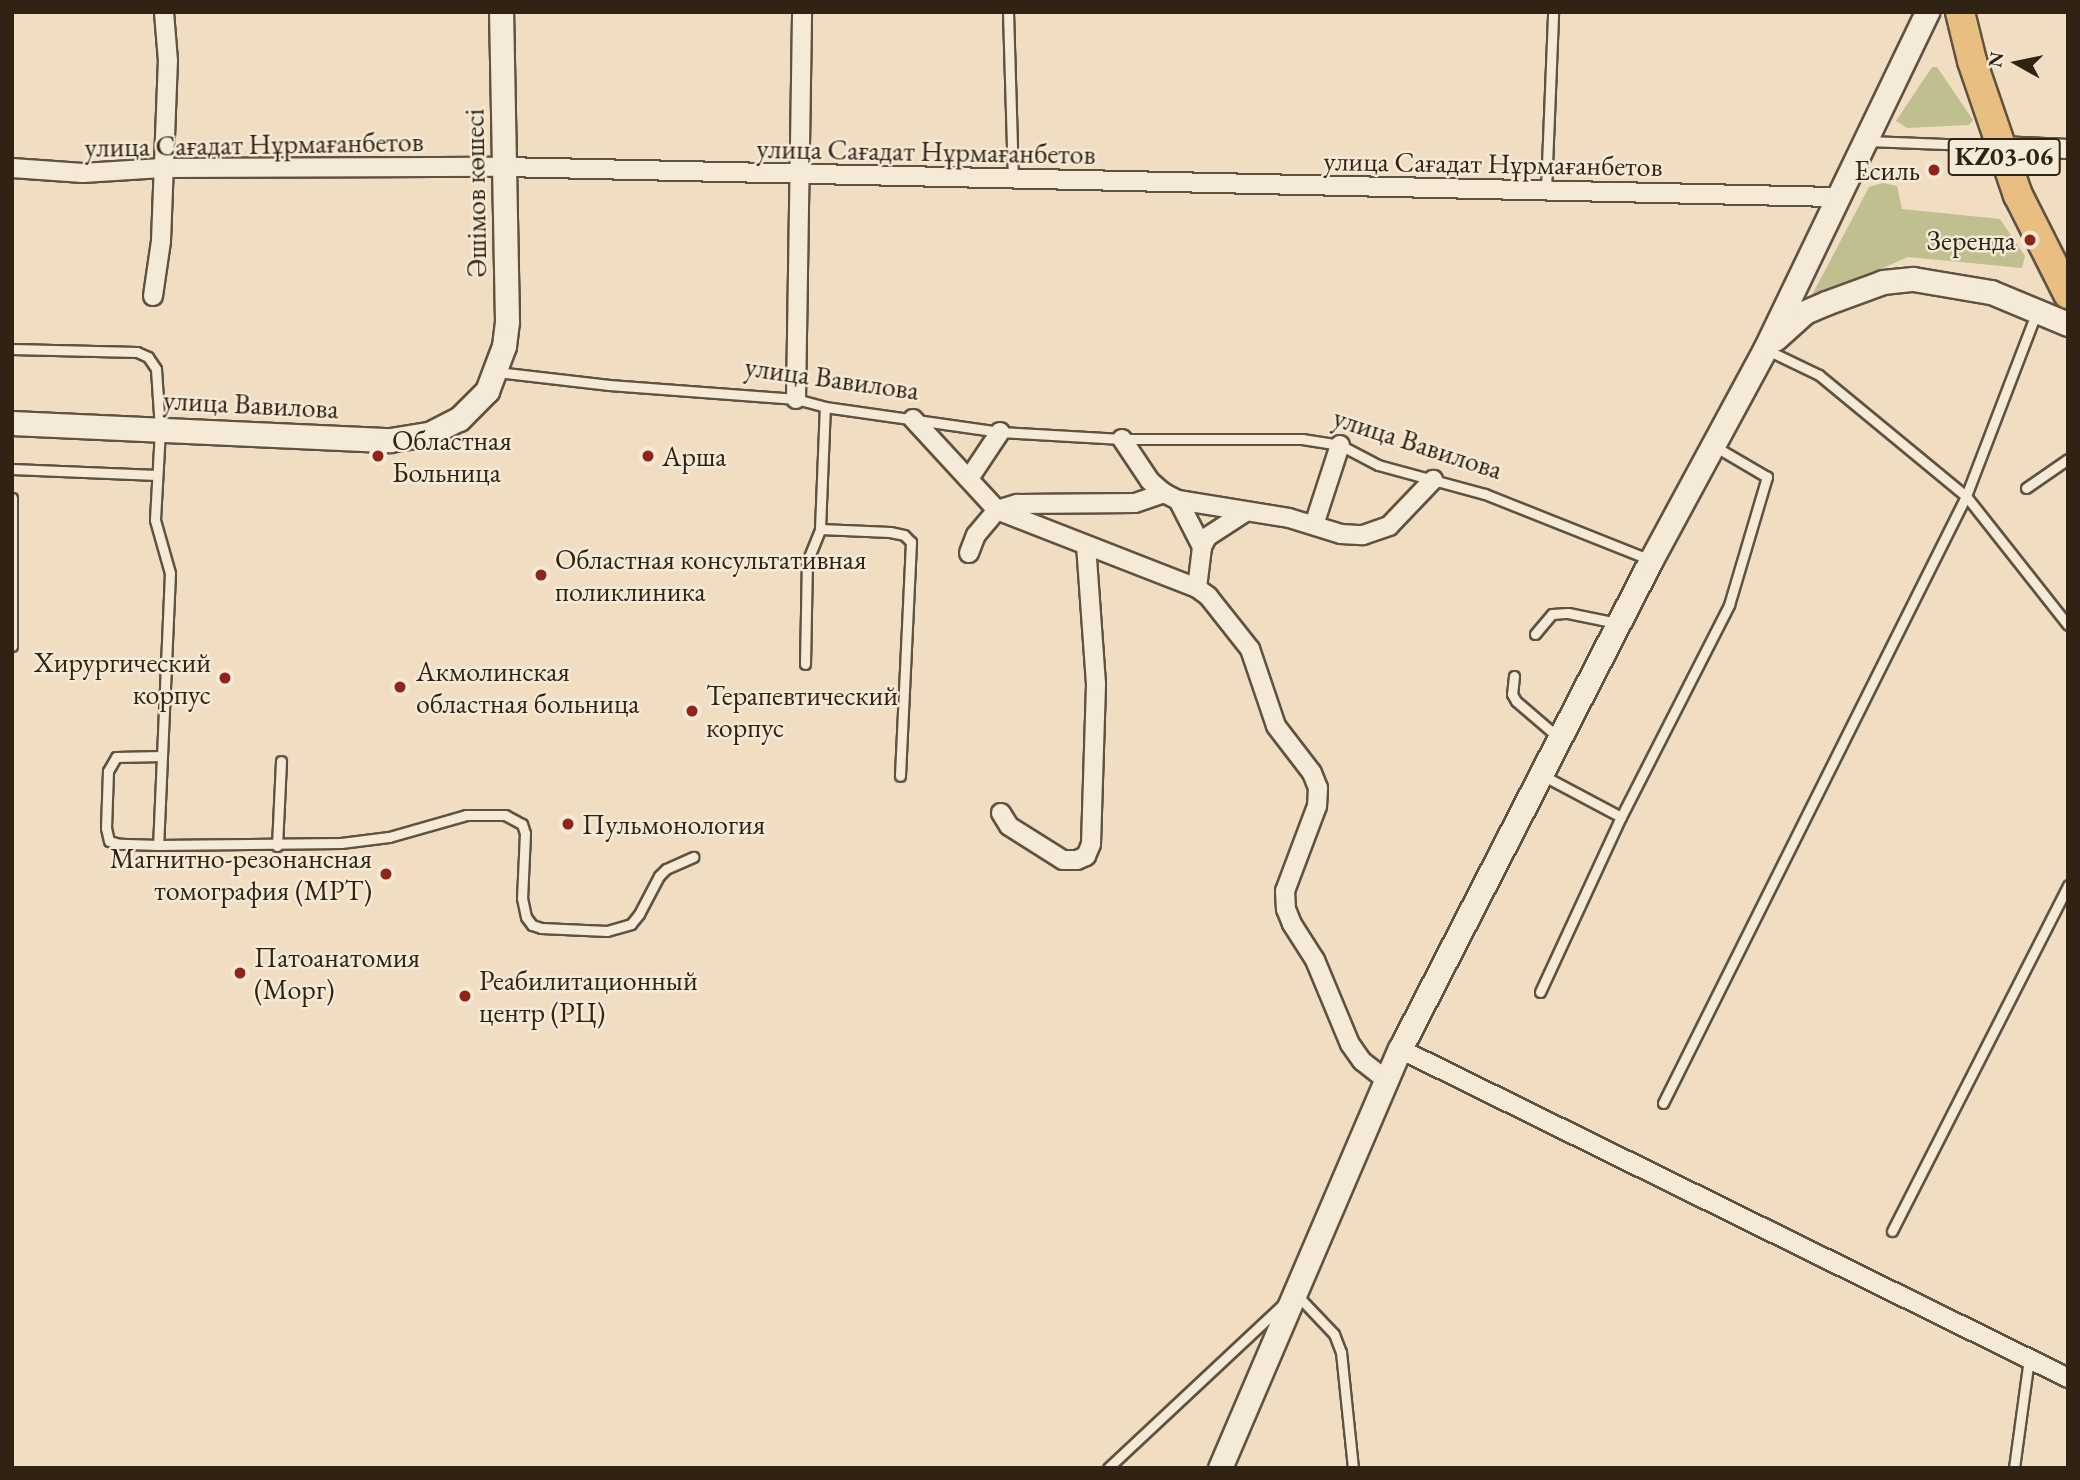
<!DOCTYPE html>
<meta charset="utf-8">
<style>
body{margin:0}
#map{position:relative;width:2080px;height:1480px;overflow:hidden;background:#f0ddc2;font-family:"EB Garamond",serif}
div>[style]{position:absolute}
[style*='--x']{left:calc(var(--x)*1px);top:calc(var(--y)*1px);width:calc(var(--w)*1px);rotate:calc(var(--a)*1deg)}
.green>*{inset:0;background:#bfbf8f}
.roads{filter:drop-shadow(2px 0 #605240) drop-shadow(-2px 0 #605240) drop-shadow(0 2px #605240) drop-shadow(0 -2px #605240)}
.service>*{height:9px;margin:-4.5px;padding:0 4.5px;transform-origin:4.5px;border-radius:4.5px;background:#f5e9d7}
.minor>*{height:18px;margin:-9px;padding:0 9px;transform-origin:9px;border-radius:9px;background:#f5e9d7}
.tertiary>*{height:23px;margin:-11.5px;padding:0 11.5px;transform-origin:11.5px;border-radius:11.5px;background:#f5e9d7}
.primary>*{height:28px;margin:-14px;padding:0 14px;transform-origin:14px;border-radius:14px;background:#e8be81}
.dots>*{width:19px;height:19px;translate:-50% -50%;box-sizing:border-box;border:4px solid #f5e9d7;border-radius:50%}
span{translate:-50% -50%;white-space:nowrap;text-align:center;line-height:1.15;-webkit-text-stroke:5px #f5e9d7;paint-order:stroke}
.shield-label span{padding:2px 5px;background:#f5e9d7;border:2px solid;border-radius:5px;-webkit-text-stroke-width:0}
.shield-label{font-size:26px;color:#302314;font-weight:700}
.street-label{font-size:28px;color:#302314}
.poi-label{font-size:28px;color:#302314}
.right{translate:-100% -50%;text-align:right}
.left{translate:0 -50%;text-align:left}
.frame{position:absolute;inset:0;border:14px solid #302314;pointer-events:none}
.north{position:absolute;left:1982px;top:28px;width:70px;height:70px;-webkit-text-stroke:5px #f5e9d7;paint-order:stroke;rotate:279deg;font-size:19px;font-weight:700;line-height:28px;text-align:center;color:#302314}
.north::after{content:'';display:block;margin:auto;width:24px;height:32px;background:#302314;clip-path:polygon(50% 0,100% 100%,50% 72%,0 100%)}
</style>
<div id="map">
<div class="green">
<div style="clip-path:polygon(1932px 67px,1937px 67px,1973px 120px,1969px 125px,1907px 128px,1896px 121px)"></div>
<div style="clip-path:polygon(1883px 183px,1897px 186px,1902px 209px,2000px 219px,2025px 256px,2022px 268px,1908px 257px,1815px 298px,1811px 297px,1869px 187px)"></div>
</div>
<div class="roads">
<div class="service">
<div style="--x:1008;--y:12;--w:167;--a:88.3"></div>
<div style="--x:1868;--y:141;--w:128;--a:2.2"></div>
<div style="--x:1546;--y:190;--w:178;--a:-87.7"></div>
<div style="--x:12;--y:349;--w:125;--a:1.4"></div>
<div style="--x:137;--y:352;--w:12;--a:24"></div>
<div style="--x:148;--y:357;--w:14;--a:56"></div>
<div style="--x:156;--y:369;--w:61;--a:86.2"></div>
<div style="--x:160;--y:430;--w:90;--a:93.2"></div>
<div style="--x:155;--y:520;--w:55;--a:74.2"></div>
<div style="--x:170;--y:573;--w:272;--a:92.5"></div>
<div style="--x:158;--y:845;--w:183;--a:-0.6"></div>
<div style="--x:341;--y:843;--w:48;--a:-7.1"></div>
<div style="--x:389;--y:837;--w:80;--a:-15.9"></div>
<div style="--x:466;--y:815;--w:39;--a:0"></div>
<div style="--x:505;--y:815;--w:19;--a:28"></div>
<div style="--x:522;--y:824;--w:9;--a:72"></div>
<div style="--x:525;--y:833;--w:65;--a:92.6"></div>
<div style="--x:522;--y:898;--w:19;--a:78"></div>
<div style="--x:526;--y:917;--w:10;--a:53"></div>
<div style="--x:532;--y:925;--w:9;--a:18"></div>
<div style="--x:541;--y:928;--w:66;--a:2.6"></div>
<div style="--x:607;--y:931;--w:25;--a:-16"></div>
<div style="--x:631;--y:924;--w:13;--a:-51"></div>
<div style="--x:639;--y:914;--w:43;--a:-62.2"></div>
<div style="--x:659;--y:876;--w:10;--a:-45"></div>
<div style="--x:666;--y:869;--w:30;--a:-24"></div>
<div style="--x:1765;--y:349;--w:60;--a:25.7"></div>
<div style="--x:1819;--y:375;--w:190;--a:39.5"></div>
<div style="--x:1966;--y:496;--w:164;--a:51.7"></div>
<div style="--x:497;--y:372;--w:113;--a:6.6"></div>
<div style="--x:609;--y:385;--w:188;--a:4.3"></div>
<div style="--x:796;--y:399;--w:30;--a:15"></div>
<div style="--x:825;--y:407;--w:177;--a:8.1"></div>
<div style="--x:1000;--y:432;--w:122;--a:3.3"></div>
<div style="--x:1122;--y:439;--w:180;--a:0"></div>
<div style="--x:1302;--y:439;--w:38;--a:9"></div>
<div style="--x:1340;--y:445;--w:43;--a:27.8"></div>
<div style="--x:1378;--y:465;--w:111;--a:15.2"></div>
<div style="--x:1485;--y:494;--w:179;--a:21.7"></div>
<div style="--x:12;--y:469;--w:145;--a:2.4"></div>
<div style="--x:2026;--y:488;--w:51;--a:-34.6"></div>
<div style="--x:12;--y:498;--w:148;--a:90"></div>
<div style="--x:820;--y:529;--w:70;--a:2.5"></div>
<div style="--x:890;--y:532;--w:14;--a:12"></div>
<div style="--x:904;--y:535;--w:10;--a:45"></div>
<div style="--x:911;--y:542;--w:234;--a:92.7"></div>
<div style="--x:1535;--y:634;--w:26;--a:-50"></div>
<div style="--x:1552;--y:614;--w:16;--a:-4"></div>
<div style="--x:1568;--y:613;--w:50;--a:11.5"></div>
<div style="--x:805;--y:664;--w:102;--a:-88.9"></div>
<div style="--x:807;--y:562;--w:35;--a:-68"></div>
<div style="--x:820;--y:529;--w:122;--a:-87.7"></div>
<div style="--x:1514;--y:676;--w:18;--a:96"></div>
<div style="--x:1512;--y:694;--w:8;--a:60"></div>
<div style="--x:1516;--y:701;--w:55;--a:40.6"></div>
<div style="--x:1542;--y:775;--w:89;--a:28"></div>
<div style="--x:158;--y:845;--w:38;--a:-178"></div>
<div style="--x:120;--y:844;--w:11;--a:-165"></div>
<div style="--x:109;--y:841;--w:13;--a:-103"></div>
<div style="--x:106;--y:828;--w:57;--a:-88"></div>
<div style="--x:108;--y:771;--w:16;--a:-60"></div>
<div style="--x:116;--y:757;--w:46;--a:-1.2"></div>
<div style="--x:277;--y:846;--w:85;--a:-87.3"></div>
<div style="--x:1540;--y:992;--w:193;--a:-65.2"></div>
<div style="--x:1621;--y:817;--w:238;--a:-63"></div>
<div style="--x:1729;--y:605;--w:134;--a:-73.5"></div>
<div style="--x:1767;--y:477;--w:61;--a:-149.7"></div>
<div style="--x:1663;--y:1103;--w:678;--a:-63.47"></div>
<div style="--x:1966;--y:496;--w:198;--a:-69"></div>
<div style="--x:1892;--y:1231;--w:388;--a:-63"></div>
<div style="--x:1296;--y:1294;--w:55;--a:46.5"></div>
<div style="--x:1334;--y:1334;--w:19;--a:69"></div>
<div style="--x:1341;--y:1352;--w:117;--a:84.1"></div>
<div style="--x:1108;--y:1468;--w:240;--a:-43.1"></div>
<div style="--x:2014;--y:1468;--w:110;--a:-82.2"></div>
</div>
<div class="minor">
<div style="--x:1999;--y:146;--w:69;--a:2.5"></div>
<div style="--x:12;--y:168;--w:71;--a:4"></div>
<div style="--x:83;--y:173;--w:79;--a:-3.6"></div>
<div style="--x:162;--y:168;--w:341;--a:-0.2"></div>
<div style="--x:503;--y:167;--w:1336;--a:1.29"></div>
<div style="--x:153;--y:296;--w:56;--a:-81.7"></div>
<div style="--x:161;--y:241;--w:180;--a:-87.8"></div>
<div style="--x:168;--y:61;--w:49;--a:-94.7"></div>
<div style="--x:796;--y:399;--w:387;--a:-89.1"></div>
<div style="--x:913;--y:419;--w:124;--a:47.3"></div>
<div style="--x:997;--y:510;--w:215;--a:21.3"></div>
<div style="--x:1197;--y:588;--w:14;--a:36"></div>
<div style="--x:1208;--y:596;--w:68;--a:51.6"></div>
<div style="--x:1250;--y:649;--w:81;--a:71.3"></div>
<div style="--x:1276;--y:726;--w:59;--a:52.5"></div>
<div style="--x:1312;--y:773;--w:16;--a:68"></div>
<div style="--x:1318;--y:788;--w:18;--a:93"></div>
<div style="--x:1317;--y:806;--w:91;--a:110.6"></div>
<div style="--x:1285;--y:891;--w:18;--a:87"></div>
<div style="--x:1286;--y:909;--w:16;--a:68"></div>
<div style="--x:1292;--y:924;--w:43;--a:57.4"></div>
<div style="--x:1315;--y:960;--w:91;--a:67.4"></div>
<div style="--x:1350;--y:1044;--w:21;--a:55"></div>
<div style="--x:1362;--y:1061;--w:31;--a:38"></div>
<div style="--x:1122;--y:439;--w:50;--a:56.3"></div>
<div style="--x:1150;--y:481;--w:18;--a:41"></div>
<div style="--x:1164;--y:493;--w:16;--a:27"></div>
<div style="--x:1178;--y:500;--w:112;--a:9.2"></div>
<div style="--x:1289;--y:518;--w:54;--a:17.1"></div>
<div style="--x:1341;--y:534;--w:22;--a:3"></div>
<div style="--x:1363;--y:535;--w:28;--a:-19"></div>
<div style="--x:1389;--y:526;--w:64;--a:-46.3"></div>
<div style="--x:970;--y:477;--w:54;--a:-56.3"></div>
<div style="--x:1178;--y:500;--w:53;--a:62.9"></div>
<div style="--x:1314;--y:525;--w:84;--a:-72"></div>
<div style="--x:969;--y:553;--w:19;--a:-69"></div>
<div style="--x:976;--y:535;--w:33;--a:-50"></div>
<div style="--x:997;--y:510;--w:21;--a:-17"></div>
<div style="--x:1017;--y:504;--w:118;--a:-0.5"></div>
<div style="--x:1135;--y:503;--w:31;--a:-19"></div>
<div style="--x:1197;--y:588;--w:41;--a:-83"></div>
<div style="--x:1202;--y:547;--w:11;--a:-63"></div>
<div style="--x:1207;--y:537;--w:44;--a:-33"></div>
<div style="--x:1001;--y:813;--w:15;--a:58"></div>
<div style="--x:1009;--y:826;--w:64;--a:32.2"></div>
<div style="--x:1063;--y:860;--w:14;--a:0"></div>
<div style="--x:1077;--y:860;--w:10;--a:-24"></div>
<div style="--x:1086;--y:856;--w:13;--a:-67"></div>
<div style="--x:1091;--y:844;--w:160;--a:-88.2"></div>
<div style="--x:1096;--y:684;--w:139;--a:-94.1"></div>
<div style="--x:1400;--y:1049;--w:745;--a:26.22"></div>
</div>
<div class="tertiary">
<div style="--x:1775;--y:339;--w:40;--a:-42"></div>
<div style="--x:1805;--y:312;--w:23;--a:-23"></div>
<div style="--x:1826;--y:303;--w:61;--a:-20.2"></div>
<div style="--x:1883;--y:282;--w:30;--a:-6"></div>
<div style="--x:1913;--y:279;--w:79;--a:9.5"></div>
<div style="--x:1991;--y:292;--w:83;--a:22.6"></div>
<div style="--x:12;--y:423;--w:378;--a:2.6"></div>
<div style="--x:390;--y:440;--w:39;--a:-9"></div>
<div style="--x:429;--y:434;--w:34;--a:-27"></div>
<div style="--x:459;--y:419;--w:40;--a:-45"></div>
<div style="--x:487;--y:391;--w:48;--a:-69.3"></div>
<div style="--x:504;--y:346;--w:25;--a:-83"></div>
<div style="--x:507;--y:321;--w:309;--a:-91.1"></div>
<div style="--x:1220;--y:1468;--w:456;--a:-66.8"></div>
<div style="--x:1400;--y:1049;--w:550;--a:-62.83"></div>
<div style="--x:1651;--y:560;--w:240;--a:-61.6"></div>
<div style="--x:1765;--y:349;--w:374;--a:-64.3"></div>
</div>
<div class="primary">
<div style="--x:1960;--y:12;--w:50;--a:76.2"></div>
<div style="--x:1972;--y:61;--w:142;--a:71.1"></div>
<div style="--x:2018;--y:195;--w:111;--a:63.2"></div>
</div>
</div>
<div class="dots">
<div style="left:1934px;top:170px;background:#8f2418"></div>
<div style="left:2030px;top:240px;background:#8f2418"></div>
<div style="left:378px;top:456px;background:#8f2418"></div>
<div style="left:648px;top:456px;background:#8f2418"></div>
<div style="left:541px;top:575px;background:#8f2418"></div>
<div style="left:225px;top:678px;background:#8f2418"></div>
<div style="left:400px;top:687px;background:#8f2418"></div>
<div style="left:692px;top:711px;background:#8f2418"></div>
<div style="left:568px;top:824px;background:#8f2418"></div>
<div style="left:386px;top:874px;background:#8f2418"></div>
<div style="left:240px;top:973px;background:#8f2418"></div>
<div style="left:465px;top:996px;background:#8f2418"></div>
</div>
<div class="shield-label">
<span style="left:2004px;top:157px">KZ03-06</span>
</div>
<div class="street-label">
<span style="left:254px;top:144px;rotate:-1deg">улица Сағадат Нұрмағанбетов</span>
<span style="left:926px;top:151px;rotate:1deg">улица Сағадат Нұрмағанбетов</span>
<span style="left:1493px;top:163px;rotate:1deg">улица Сағадат Нұрмағанбетов</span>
<span style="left:475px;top:193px;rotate:-91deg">Әшімов көшесі</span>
<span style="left:832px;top:378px;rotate:8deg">улица Вавилова</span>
<span style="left:251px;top:404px;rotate:3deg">улица Вавилова</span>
<span style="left:1418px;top:443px;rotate:18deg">улица Вавилова</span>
</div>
<div class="poi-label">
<span class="right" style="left:1920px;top:170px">Есиль</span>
<span class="right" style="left:2016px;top:240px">Зеренда</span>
<span class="left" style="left:392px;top:456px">Областная<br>Больница</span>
<span class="left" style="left:662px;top:456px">Арша</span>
<span class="left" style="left:555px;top:575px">Областная консультативная<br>поликлиника</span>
<span class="right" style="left:211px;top:678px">Хирургический<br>корпус</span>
<span class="left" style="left:416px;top:687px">Акмолинская<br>областная больница</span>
<span class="left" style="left:706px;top:711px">Терапевтический<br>корпус</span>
<span class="left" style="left:582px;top:824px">Пульмонология</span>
<span class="right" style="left:372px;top:874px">Магнитно-резонансная<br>томография (МРТ)</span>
<span class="left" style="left:254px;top:973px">Патоанатомия<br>(Морг)</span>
<span class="left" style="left:479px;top:996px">Реабилитационный<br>центр (РЦ)</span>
</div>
<div class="frame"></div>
<div class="north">N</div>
</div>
